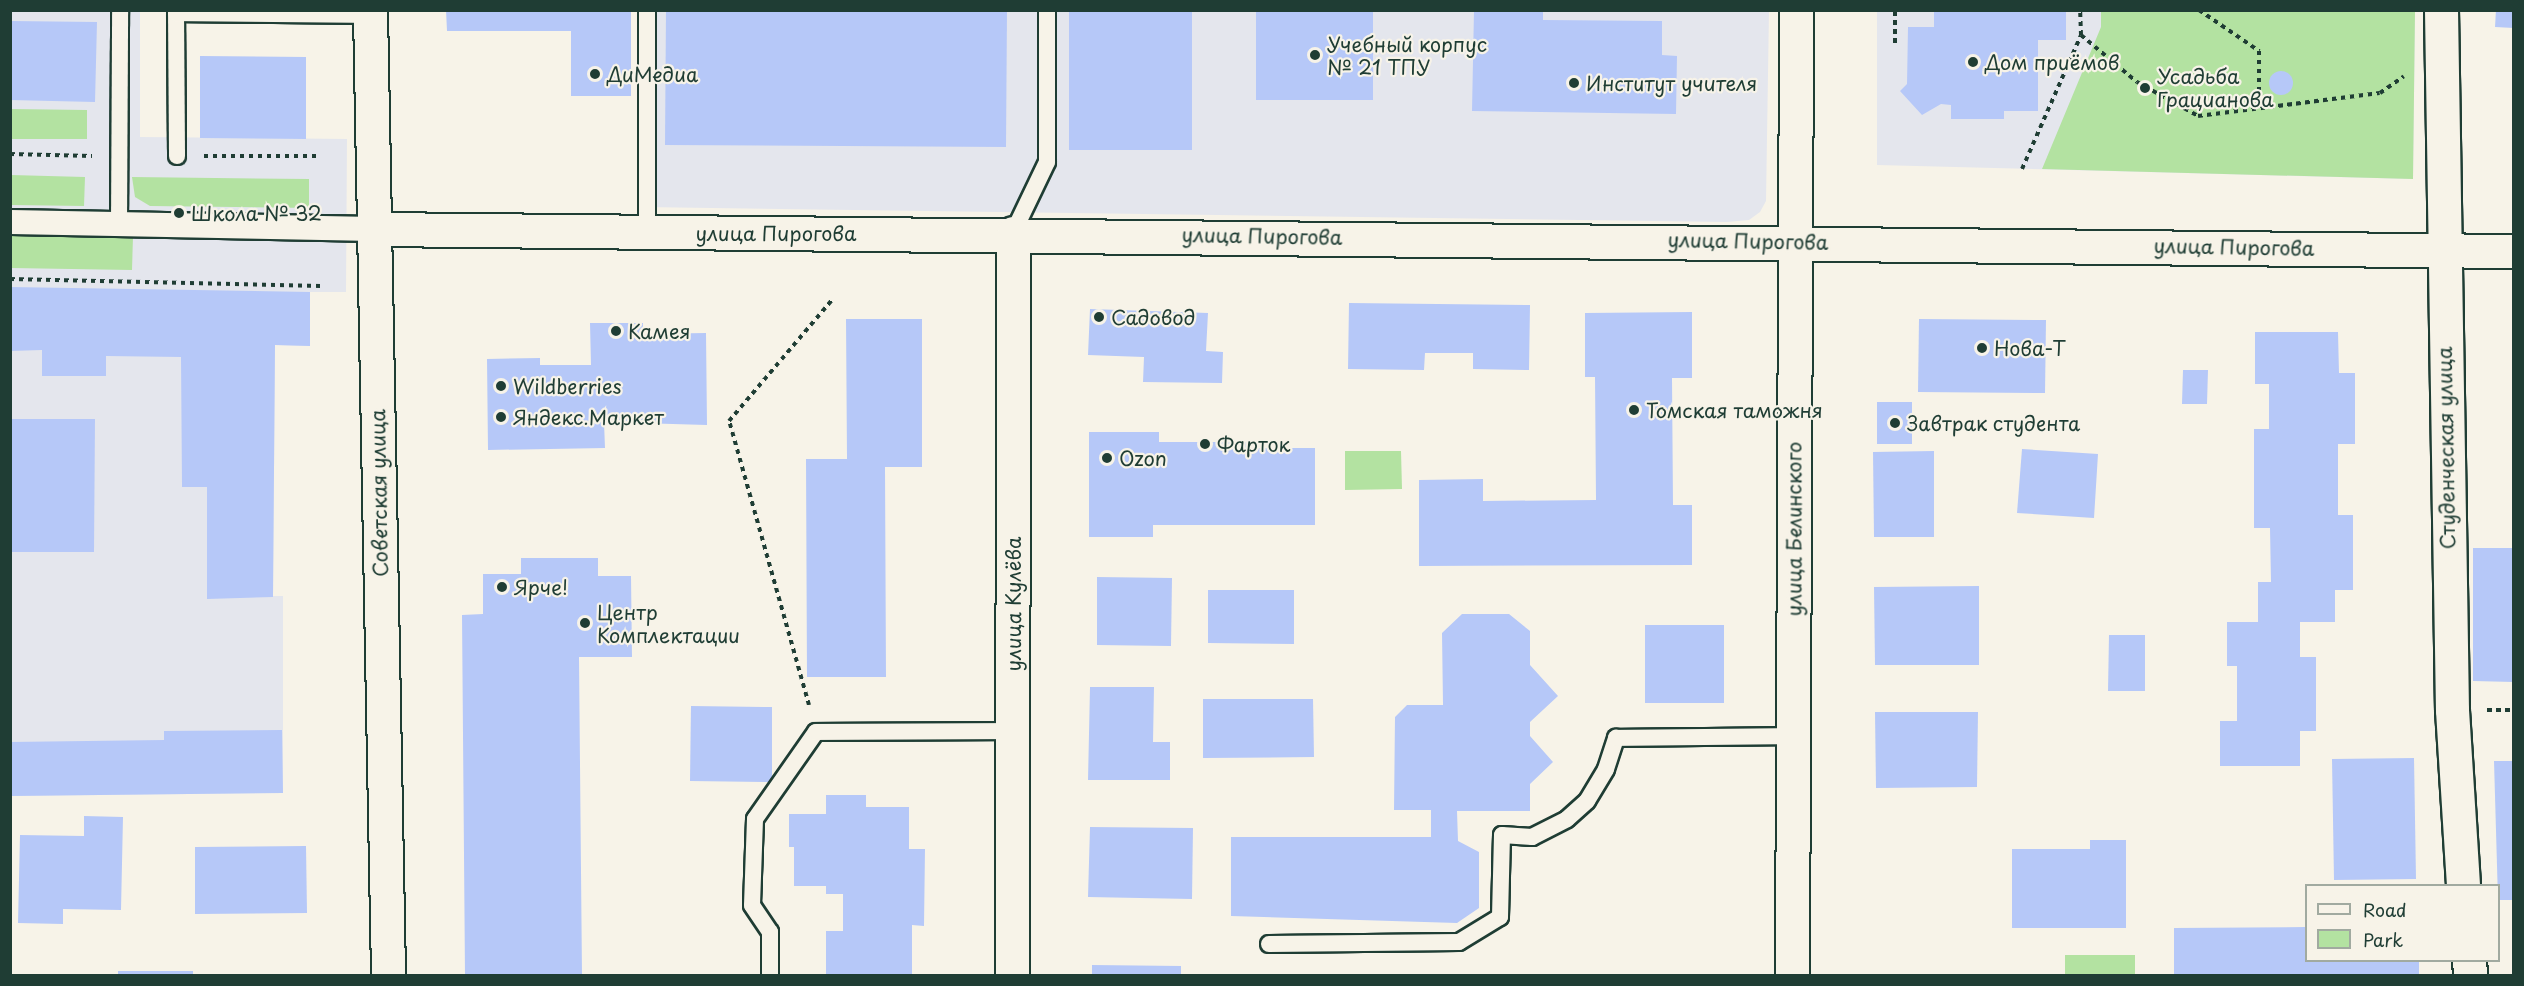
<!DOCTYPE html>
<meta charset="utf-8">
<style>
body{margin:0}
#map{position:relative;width:2524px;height:986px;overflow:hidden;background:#f7f3e8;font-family:"Playpen Sans",sans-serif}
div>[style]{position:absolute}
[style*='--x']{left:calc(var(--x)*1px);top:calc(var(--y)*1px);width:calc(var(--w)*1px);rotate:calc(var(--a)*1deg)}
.built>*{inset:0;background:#e4e6ed}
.green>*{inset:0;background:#b3e2a1}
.building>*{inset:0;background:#b6c8f8}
.round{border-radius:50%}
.path>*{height:4px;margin-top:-2px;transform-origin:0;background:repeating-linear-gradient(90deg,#1f3d34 0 4.5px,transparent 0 9px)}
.roads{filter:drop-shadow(2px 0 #1f3d34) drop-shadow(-2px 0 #1f3d34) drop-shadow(0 2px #1f3d34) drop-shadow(0 -2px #1f3d34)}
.service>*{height:16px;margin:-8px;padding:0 8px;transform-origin:8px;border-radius:8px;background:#f7f3e8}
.pedestrian>*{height:24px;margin:-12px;padding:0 12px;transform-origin:12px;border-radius:12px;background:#f7f3e8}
.minor>*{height:33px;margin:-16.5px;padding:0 16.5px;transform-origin:16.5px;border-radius:16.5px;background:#f7f3e8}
.tertiary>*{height:33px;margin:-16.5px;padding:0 16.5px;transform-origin:16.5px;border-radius:16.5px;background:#f7f3e8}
.dots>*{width:16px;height:16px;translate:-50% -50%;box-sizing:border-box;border:3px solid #f7f3e8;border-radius:50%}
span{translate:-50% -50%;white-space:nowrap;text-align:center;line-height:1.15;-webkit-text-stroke:4.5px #f7f3e8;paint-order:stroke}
.poi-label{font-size:20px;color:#1f3d34}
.left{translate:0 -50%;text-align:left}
.street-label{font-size:20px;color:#1f3d34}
.frame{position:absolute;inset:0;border:12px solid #1f3d34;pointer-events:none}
.legend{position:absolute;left:2305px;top:884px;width:195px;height:78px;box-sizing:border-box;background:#f7f3e8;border:2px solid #a1aaa0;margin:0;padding:8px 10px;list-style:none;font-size:18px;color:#1f3d34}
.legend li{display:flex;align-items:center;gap:12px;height:30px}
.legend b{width:30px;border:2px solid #a1aaa0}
</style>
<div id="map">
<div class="built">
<div style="clip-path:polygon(10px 11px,140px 11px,140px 137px,347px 139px,346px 292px,310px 292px,310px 346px,275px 345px,273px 596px,283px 596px,283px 793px,11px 796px)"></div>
<div style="clip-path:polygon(640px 11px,1769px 11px,1766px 201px,1760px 212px,1749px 220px,1727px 222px,642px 207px)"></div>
<div style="clip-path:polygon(1877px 11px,2415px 11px,2413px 179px,1877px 165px)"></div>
</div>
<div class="green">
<div style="clip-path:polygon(2101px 11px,2415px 11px,2413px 179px,2042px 169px,2101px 27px)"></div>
<div style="clip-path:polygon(11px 109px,87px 110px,87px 139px,11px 139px)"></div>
<div style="clip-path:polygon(11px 175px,85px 177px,84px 206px,11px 205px)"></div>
<div style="clip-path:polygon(132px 177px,309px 179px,309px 208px,150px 206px,135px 197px)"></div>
<div style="clip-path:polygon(11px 234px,133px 236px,132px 270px,11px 268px)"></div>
<div style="clip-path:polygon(1345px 451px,1401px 451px,1402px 489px,1345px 490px)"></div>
<div style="clip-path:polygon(2065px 955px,2135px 955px,2135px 975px,2065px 975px)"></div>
</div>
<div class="building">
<div style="clip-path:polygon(446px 10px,631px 10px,631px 96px,571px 96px,571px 31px,447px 31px)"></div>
<div style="clip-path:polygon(666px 10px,1007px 10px,1006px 147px,665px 145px)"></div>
<div style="clip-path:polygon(1069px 10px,1192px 10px,1192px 150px,1069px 150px)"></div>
<div style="clip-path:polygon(1256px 10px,1373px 10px,1373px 100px,1256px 100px)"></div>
<div style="clip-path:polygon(1474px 10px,1543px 10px,1543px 20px,1662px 21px,1662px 55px,1677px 56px,1676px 114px,1472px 111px)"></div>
<div style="clip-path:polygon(1934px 10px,2066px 10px,2066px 40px,2038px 40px,2038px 111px,2004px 111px,2004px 119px,1951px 119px,1951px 105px,1941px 104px,1922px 115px,1900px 91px,1907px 84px,1908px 27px,1934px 27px)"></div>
<div style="clip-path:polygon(2496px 10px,2514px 10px,2514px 28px,2495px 27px)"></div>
<div style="clip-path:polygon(10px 21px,97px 22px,95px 102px,10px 100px)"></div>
<div style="clip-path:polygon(200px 56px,306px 57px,306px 139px,200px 138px)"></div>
<div class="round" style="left:2269px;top:71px;width:24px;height:24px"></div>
<div style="clip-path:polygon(10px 287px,310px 292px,310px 346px,275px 345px,273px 597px,207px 599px,207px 487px,182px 487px,181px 357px,106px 356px,106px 376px,42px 376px,42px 350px,10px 351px)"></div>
<div style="clip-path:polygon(1349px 303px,1530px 305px,1529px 370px,1473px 369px,1473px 353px,1425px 353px,1424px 370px,1348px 369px)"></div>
<div style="clip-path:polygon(1090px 309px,1208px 313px,1206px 351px,1223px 352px,1222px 383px,1143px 382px,1144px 357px,1088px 355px)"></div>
<div style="clip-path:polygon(1692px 312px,1692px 378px,1672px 378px,1673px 505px,1692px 505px,1692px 565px,1419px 566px,1419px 480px,1483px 479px,1483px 501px,1596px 500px,1595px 377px,1585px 377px,1585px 313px)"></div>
<div style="clip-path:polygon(846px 319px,922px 319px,922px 467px,885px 467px,886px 677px,807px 677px,806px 459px,847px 459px)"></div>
<div style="clip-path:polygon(1919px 319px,2046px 320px,2045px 393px,1918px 392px)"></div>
<div style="clip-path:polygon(590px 323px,643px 323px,643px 334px,706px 333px,707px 425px,604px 422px,605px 448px,488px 450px,487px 359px,540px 358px,540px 365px,591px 365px)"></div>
<div style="clip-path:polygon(2255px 332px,2338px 332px,2339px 373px,2355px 373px,2355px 444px,2338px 444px,2338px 515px,2353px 515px,2353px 590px,2335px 590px,2335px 622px,2300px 622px,2300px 657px,2316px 657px,2316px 731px,2300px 731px,2300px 766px,2220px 766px,2220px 721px,2237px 721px,2237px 666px,2227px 666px,2227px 622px,2258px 622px,2258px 582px,2271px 582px,2270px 528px,2254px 528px,2254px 429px,2269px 429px,2269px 384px,2255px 384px)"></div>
<div style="clip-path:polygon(2183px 370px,2208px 370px,2207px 404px,2182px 404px)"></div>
<div style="clip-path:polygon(1877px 402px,1912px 402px,1912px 444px,1877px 444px)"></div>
<div style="clip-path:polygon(10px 419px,95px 419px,94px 552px,10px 552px)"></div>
<div style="clip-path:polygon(1089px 432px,1159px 432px,1159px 442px,1248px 442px,1248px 448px,1315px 448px,1315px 525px,1153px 525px,1153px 537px,1089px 537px)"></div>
<div style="clip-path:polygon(2022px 449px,2098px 454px,2094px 518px,2017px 513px)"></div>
<div style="clip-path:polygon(1934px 451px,1934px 537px,1874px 537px,1873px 452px)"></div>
<div style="clip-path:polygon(2473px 548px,2514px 548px,2514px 682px,2473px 681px)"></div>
<div style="clip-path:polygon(521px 558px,598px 558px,598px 576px,631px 576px,632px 657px,579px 657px,582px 976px,465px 976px,462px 615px,483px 614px,483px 574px,521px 574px)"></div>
<div style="clip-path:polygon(1097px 577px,1172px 578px,1171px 646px,1097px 645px)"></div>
<div style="clip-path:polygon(1979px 586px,1979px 665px,1875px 665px,1874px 587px)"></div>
<div style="clip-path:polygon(1208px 590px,1294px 590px,1294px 644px,1208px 643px)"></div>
<div style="clip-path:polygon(1462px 614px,1509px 614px,1530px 631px,1530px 665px,1558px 696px,1530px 722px,1530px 736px,1553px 762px,1530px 784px,1530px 811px,1457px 811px,1458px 841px,1479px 852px,1479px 908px,1457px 923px,1231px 916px,1231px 837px,1431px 837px,1431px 810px,1394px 810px,1395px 717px,1407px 705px,1443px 705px,1442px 633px)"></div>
<div style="clip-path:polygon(1645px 625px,1724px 625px,1724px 703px,1645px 703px)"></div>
<div style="clip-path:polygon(2109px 635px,2145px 635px,2145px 691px,2108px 691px)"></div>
<div style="clip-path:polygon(1090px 687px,1154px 687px,1153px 742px,1170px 742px,1170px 780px,1088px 780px)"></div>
<div style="clip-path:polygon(1203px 699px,1313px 699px,1314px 757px,1203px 758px)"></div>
<div style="clip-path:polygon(691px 706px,772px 707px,772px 782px,690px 781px)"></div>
<div style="clip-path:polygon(1875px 712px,1978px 712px,1977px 787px,1876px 788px)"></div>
<div style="clip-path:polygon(282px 730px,283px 793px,10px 796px,10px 742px,164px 740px,164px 731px)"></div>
<div style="clip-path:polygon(2414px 758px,2416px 879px,2334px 880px,2332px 759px)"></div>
<div style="clip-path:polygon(2494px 761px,2514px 761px,2514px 900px,2498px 900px)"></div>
<div style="clip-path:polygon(826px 795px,866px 795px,866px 807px,909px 807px,909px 849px,925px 849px,924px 926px,912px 925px,912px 976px,826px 976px,826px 931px,843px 931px,843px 894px,826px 894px,826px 886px,794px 886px,794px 847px,789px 847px,789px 814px,826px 814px)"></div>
<div style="clip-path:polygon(84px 816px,123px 817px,121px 910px,63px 909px,63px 924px,18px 923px,20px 835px,84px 836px)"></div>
<div style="clip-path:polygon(1090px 827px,1193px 828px,1192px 899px,1088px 897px)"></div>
<div style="clip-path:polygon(2090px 840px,2126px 840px,2126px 928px,2012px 928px,2012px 849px,2090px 849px)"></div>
<div style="clip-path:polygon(306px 846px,307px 913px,195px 914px,195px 847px)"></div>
<div style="clip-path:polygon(2306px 927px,2306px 960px,2419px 960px,2419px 976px,2174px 976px,2174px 928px)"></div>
<div style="clip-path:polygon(1092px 965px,1181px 966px,1181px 976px,1092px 976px)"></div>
<div style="clip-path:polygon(118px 971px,193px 971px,193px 976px,118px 976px)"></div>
</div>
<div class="path">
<div style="--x:2199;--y:10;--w:73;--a:34.3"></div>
<div style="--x:2259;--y:51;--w:55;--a:90"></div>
<div style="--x:2081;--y:35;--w:73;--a:40"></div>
<div style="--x:2137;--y:82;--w:70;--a:29.1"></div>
<div style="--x:2198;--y:116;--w:183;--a:-7.2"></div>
<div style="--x:2380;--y:93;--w:29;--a:-35"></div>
<div style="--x:1895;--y:43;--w:33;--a:-90"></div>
<div style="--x:10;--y:154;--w:82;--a:1.4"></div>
<div style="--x:204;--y:156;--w:116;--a:0"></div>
<div style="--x:2022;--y:169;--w:146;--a:-66.2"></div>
<div style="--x:2081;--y:35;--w:25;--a:-92"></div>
<div style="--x:10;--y:279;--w:311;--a:1.3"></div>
<div style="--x:809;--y:705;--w:295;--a:-105.7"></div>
<div style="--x:729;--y:421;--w:160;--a:-49.6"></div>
<div style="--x:2487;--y:710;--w:27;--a:0"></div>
</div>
<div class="roads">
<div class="service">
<div style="--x:176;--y:10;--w:146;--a:89.6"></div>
<div style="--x:176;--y:13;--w:194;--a:0.6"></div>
<div style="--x:119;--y:224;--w:214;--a:-89.7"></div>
<div style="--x:647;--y:232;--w:222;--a:-90"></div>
<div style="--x:1013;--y:233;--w:79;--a:-64.4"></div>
<div style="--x:1047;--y:162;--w:152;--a:-90"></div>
<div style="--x:1269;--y:944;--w:190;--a:-0.6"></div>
<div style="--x:1459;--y:942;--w:48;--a:-31.4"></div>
<div style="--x:1500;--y:917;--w:82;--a:-88.6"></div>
<div style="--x:1502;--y:835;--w:30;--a:4"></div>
<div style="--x:1532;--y:837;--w:39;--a:-27"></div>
<div style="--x:1567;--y:819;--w:27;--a:-42"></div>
<div style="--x:1587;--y:801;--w:37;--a:-59"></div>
<div style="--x:1606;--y:769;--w:33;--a:-72"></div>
<div style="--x:1616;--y:738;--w:177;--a:-0.6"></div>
<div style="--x:770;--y:976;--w:44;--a:-90"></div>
<div style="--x:770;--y:932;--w:32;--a:-124"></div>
<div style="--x:752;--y:905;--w:86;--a:-88"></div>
<div style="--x:755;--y:819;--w:106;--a:-55"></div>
<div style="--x:816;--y:732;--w:196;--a:-0.3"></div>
</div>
<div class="pedestrian">
<div style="--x:10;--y:222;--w:365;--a:1.1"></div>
</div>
<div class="minor">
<div style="--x:2441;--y:10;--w:700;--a:89.1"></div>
<div style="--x:2452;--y:710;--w:176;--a:86.4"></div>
<div style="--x:375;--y:229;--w:2139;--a:0.59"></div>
<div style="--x:2469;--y:960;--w:16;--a:86"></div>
<div style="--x:1012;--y:976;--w:743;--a:-89.92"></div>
</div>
<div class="tertiary">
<div style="--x:370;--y:10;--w:966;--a:88.93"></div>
<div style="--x:1792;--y:976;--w:966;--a:-89.76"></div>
</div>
</div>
<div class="dots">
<div style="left:1315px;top:55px;background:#1f3d34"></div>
<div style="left:1973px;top:62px;background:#1f3d34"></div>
<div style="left:595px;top:74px;background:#1f3d34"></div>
<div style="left:1574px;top:83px;background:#1f3d34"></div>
<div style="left:2145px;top:88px;background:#1f3d34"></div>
<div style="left:179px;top:213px;background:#1f3d34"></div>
<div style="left:1099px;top:317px;background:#1f3d34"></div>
<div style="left:616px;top:331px;background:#1f3d34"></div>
<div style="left:1982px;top:348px;background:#1f3d34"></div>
<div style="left:501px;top:386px;background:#1f3d34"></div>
<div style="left:1634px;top:410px;background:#1f3d34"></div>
<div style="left:501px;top:417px;background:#1f3d34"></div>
<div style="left:1895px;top:423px;background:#1f3d34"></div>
<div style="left:1205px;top:444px;background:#1f3d34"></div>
<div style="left:1107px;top:458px;background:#1f3d34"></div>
<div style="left:502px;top:587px;background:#1f3d34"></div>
<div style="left:585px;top:623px;background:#1f3d34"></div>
</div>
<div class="poi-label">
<span class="left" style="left:1327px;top:56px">Учебный корпус<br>№ 21 ТПУ</span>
<span class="left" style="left:1985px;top:62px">Дом приёмов</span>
<span class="left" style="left:607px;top:74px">ДиМедиа</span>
<span class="left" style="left:2157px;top:88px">Усадьба<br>Грацианова</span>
<span class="left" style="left:1586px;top:83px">Институт учителя</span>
<span class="left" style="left:191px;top:213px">Школа № 32</span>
<span class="left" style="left:1111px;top:317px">Садовод</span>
<span class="left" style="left:628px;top:331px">Камея</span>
<span class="left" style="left:1994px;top:348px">Нова-Т</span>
<span class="left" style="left:513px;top:386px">Wildberries</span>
<span class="left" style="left:1646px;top:410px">Томская таможня</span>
<span class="left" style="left:513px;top:417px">Яндекс.Маркет</span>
<span class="left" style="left:1907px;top:423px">Завтрак студента</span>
<span class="left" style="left:1217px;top:444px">Фарток</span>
<span class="left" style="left:1119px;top:458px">Ozon</span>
<span class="left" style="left:514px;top:587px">Ярче!</span>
<span class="left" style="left:597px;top:624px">Центр<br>Комплектации</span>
</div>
<div class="street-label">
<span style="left:776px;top:233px">улица Пирогова</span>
<span style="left:1262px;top:236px;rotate:1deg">улица Пирогова</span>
<span style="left:1748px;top:241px;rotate:1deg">улица Пирогова</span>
<span style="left:2234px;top:247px;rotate:1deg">улица Пирогова</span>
<span style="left:2446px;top:448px;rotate:-91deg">Студенческая улица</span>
<span style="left:379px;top:493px;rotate:-91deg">Советская улица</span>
<span style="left:1794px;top:529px;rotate:-90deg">улица Белинского</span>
<span style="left:1013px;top:604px;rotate:-90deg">улица Кулёва</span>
</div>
<div class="frame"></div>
<ul class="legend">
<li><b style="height:8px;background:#f7f3e8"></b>Road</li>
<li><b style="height:16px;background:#b3e2a1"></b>Park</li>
</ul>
</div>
